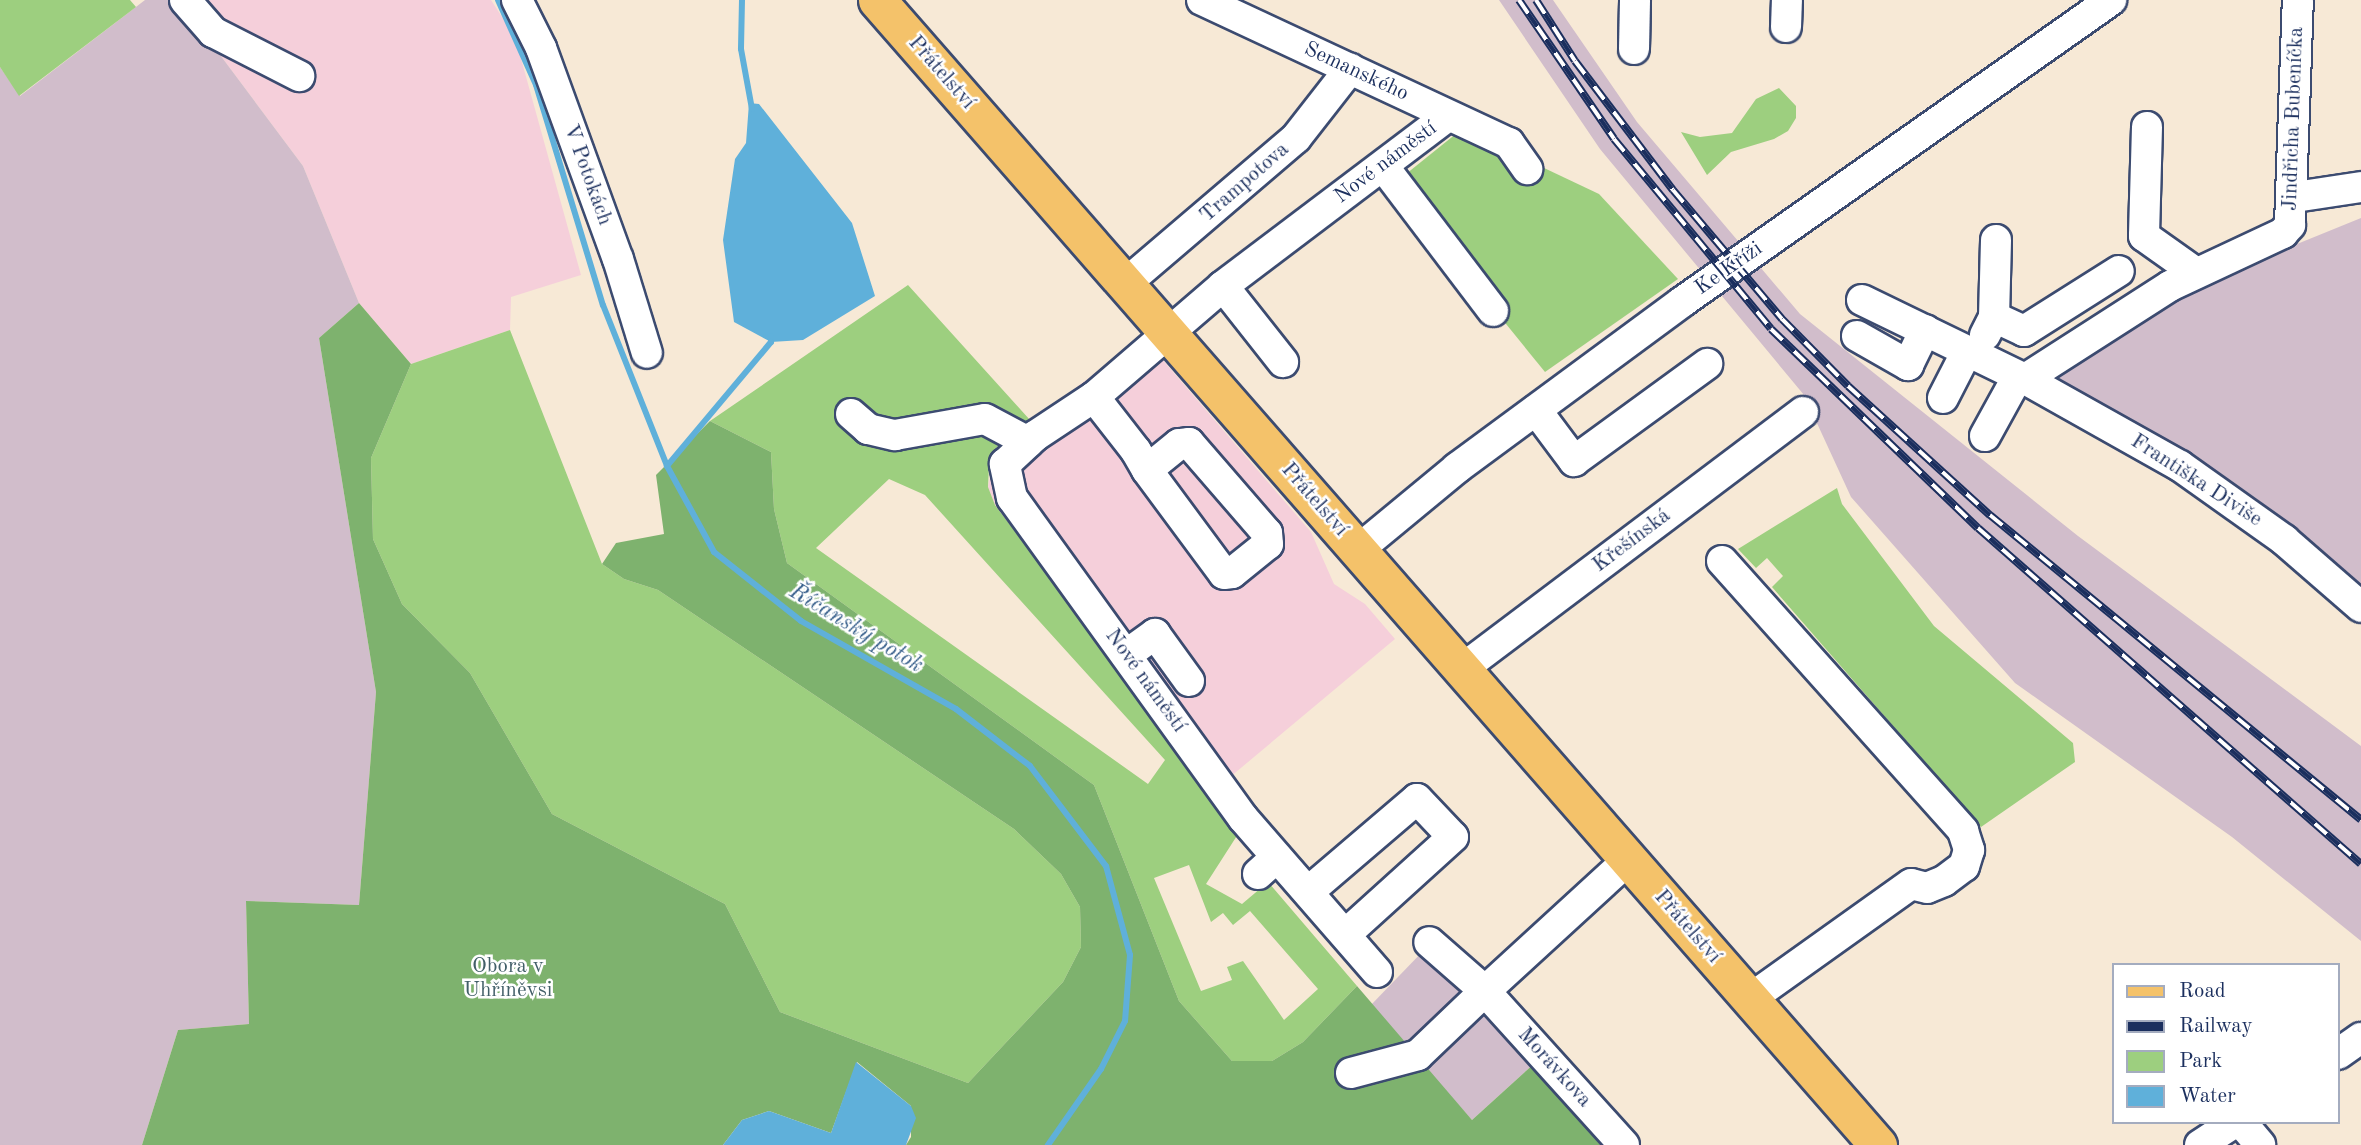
<!DOCTYPE html>
<meta charset="utf-8">
<style>
body{margin:0}
#map{position:relative;width:2361px;height:1145px;overflow:hidden;background:#f7e9d6;font-family:"Old Standard TT",serif}
div>[style]{position:absolute}
[style*='--x']{left:calc(var(--x)*1px);top:calc(var(--y)*1px);width:calc(var(--w)*1px);rotate:calc(var(--a)*1deg)}
.built>*{inset:0;background:#f5cfda}
.industrial>*{inset:0;background:#d1bdcb}
.green>*{inset:0;background:#9dcf7f}
.forest>*{inset:0;background:#7eb26e}
.water>*{inset:0;background:#5fb0da}
.stream>*{height:6px;margin:-3px;padding:0 3px;transform-origin:3px;border-radius:3px;background:#5fb0da}
.roads{filter:drop-shadow(2px 0 #3c4b70) drop-shadow(-2px 0 #3c4b70) drop-shadow(0 2px #3c4b70) drop-shadow(0 -2px #3c4b70)}
.minor>*{height:30px;margin:-15px;padding:0 15px;transform-origin:15px;border-radius:15px;background:#fff}
.major>*{height:37px;margin:-18.5px;padding:0 18.5px;transform-origin:18.5px;border-radius:18.5px;background:#f4c26a}
.rail>*{height:8px;margin-top:-4px;transform-origin:0;background:repeating-linear-gradient(90deg,#fff 0 16px,#1b2f5e 0 32px);box-sizing:border-box;border-block:2px solid #1b2f5e}
span{translate:-50% -50%;white-space:nowrap;text-align:center;line-height:1.15;-webkit-text-stroke:5px #fff;paint-order:stroke}
.street-label{font-size:21px;color:#1b2f5e}
.park-label{font-size:21px;color:#425f68}
.water-label{font-size:23px;color:#335c89;font-style:italic}
.legend{position:absolute;left:2112px;top:963px;width:228px;height:161px;box-sizing:border-box;background:#fff;border:2px solid #a4acbf;margin:0;padding:9px 12px;list-style:none;font-size:21px;color:#1b2f5e}
.legend li{display:flex;align-items:center;gap:14px;height:35px}
.legend b{width:35px;border:2px solid #a4acbf}
</style>
<div id="map">
<div class="built">
<div style="clip-path:polygon(179px 0,491px 0,515px 37px,581px 275px,511px 297px,510px 330px,411px 364px,359px 303px,303px 166px)"></div>
<div style="clip-path:polygon(1143px 337px,1311px 532px,1334px 584px,1365px 604px,1395px 639px,1211px 793px,995px 505px,988px 487px,996px 448px)"></div>
</div>
<div class="industrial">
<div style="clip-path:polygon(145px 0,179px 0,303px 166px,359px 303px,319px 338px,376px 692px,359px 905px,246px 901px,249px 1024px,178px 1030px,142px 1145px,0 1145px,0 67px,20px 96px)"></div>
<div style="clip-path:polygon(1499px 0,1553px 0,1637px 122px,1800px 314px,2078px 536px,2361px 746px,2361px 941px,2232px 837px,2015px 683px,1851px 497px,1804px 395px,1600px 149px)"></div>
<div style="clip-path:polygon(2361px 218px,2361px 588px,2256px 498px,2057px 377px,2209px 280px)"></div>
<div style="clip-path:polygon(1426px 948px,1537px 1061px,1472px 1120px,1370px 1006px)"></div>
</div>
<div class="green">
<div style="clip-path:polygon(0 0,130px 0,136px 7px,19px 96px,0 67px)"></div>
<div style="clip-path:polygon(1779px 88px,1796px 106px,1796px 118px,1788px 131px,1774px 139px,1731px 152px,1707px 175px,1681px 132px,1700px 137px,1732px 133px,1756px 99px)"></div>
<div style="clip-path:polygon(1462px 129px,1599px 194px,1678px 279px,1545px 372px,1493px 308px,1406px 174px)"></div>
<div style="clip-path:polygon(evenodd,908px 285px,1030px 420px,996px 448px,989px 465px,988px 487px,995px 505px,1240px 831px,1206px 884px,1242px 904px,1268px 882px,1357px 986px,1303px 1042px,1272px 1061px,1232px 1061px,1179px 1001px,1094px 785px,787px 563px,774px 509px,771px 452px,710px 421px,908px 285px,889px 479px,925px 495px,1165px 760px,1148px 784px,816px 548px,889px 479px,908px 285px,1189px 865px,1211px 922px,1223px 913px,1233px 925px,1250px 911px,1318px 989px,1284px 1020px,1243px 961px,1227px 967px,1232px 980px,1201px 991px,1154px 878px,1189px 865px)"></div>
<div style="clip-path:polygon(510px 330px,602px 564px,624px 579px,658px 590px,1014px 829px,1061px 874px,1080px 907px,1081px 947px,1063px 982px,968px 1083px,780px 1012px,725px 904px,552px 814px,470px 673px,402px 604px,373px 539px,371px 458px,411px 364px)"></div>
<div style="clip-path:polygon(1837px 488px,1842px 504px,1934px 626px,2073px 743px,2075px 762px,1981px 827px,1772px 587px,1783px 576px,1767px 558px,1756px 568px,1738px 549px)"></div>
</div>
<div class="forest">
<div style="clip-path:polygon(359px 303px,411px 364px,371px 458px,373px 539px,402px 604px,470px 673px,552px 814px,725px 904px,780px 1012px,968px 1083px,1063px 982px,1081px 947px,1080px 907px,1061px 874px,1014px 829px,658px 590px,624px 579px,602px 564px,616px 543px,664px 534px,656px 475px,710px 421px,771px 452px,774px 509px,787px 563px,1094px 785px,1179px 1001px,1232px 1061px,1272px 1061px,1303px 1042px,1357px 986px,1472px 1120px,1537px 1061px,1612px 1145px,906px 1145px,911px 1137px,911px 1106px,857px 1062px,831px 1133px,769px 1111px,742px 1120px,723px 1145px,142px 1145px,178px 1030px,249px 1024px,246px 901px,359px 905px,376px 692px,319px 338px)"></div>
</div>
<div class="water">
<div style="clip-path:polygon(749px 103px,759px 104px,852px 223px,875px 296px,803px 340px,771px 342px,734px 322px,723px 240px,735px 159px,746px 143px)"></div>
<div style="clip-path:polygon(856px 1062px,911px 1106px,916px 1118px,906px 1145px,723px 1145px,742px 1120px,769px 1111px,831px 1133px)"></div>
</div>
<div class="stream">
<div style="--x:498;--y:0;--w:93;--a:65.9"></div>
<div style="--x:536;--y:85;--w:230;--a:73.1"></div>
<div style="--x:603;--y:305;--w:173;--a:68.3"></div>
<div style="--x:742;--y:0;--w:49;--a:91.2"></div>
<div style="--x:741;--y:49;--w:61;--a:79.6"></div>
<div style="--x:771;--y:336;--w:6;--a:90"></div>
<div style="--x:771;--y:342;--w:162;--a:130"></div>
<div style="--x:667;--y:466;--w:98;--a:61.3"></div>
<div style="--x:714;--y:552;--w:111;--a:38.4"></div>
<div style="--x:801;--y:621;--w:178;--a:29.6"></div>
<div style="--x:956;--y:709;--w:93;--a:37.6"></div>
<div style="--x:1030;--y:766;--w:126;--a:52.8"></div>
<div style="--x:1106;--y:866;--w:92;--a:74.9"></div>
<div style="--x:1130;--y:955;--w:66;--a:94.3"></div>
<div style="--x:1125;--y:1021;--w:54;--a:116.6"></div>
<div style="--x:1101;--y:1069;--w:93;--a:124.9"></div>
</div>
<div class="roads">
<div class="minor">
<div style="--x:185;--y:0;--w:43;--a:48.8"></div>
<div style="--x:213;--y:32;--w:97;--a:27.1"></div>
<div style="--x:517;--y:0;--w:54;--a:63.4"></div>
<div style="--x:541;--y:48;--w:225;--a:70"></div>
<div style="--x:618;--y:259;--w:98;--a:72.9"></div>
<div style="--x:1202;--y:0;--w:339;--a:25"></div>
<div style="--x:1509;--y:143;--w:32;--a:55"></div>
<div style="--x:1786;--y:27;--w:27;--a:-88"></div>
<div style="--x:1634;--y:49;--w:49;--a:-88.8"></div>
<div style="--x:2147;--y:127;--w:109;--a:91.6"></div>
<div style="--x:2144;--y:236;--w:64;--a:35.4"></div>
<div style="--x:1383;--y:166;--w:182;--a:52.8"></div>
<div style="--x:2295;--y:197;--w:67;--a:-8.6"></div>
<div style="--x:1125;--y:284;--w:225;--a:-40.5"></div>
<div style="--x:1296;--y:138;--w:88;--a:-52"></div>
<div style="--x:1223;--y:286;--w:97;--a:51.7"></div>
<div style="--x:1862;--y:300;--w:181;--a:25.9"></div>
<div style="--x:2025;--y:379;--w:178;--a:29.3"></div>
<div style="--x:2180;--y:466;--w:128;--a:35.4"></div>
<div style="--x:2284;--y:540;--w:102;--a:41"></div>
<div style="--x:1994;--y:317;--w:33;--a:25"></div>
<div style="--x:2024;--y:331;--w:112;--a:-32.3"></div>
<div style="--x:1985;--y:335;--w:20;--a:-63"></div>
<div style="--x:1994;--y:317;--w:77;--a:-88.5"></div>
<div style="--x:1857;--y:336;--w:59;--a:29.6"></div>
<div style="--x:1908;--y:365;--w:39;--a:-64"></div>
<div style="--x:2025;--y:379;--w:172;--a:-32.7"></div>
<div style="--x:2170;--y:286;--w:125;--a:-25.1"></div>
<div style="--x:2283;--y:233;--w:11;--a:-49"></div>
<div style="--x:2290;--y:225;--w:225;--a:-88"></div>
<div style="--x:1094;--y:397;--w:68;--a:52.1"></div>
<div style="--x:1136;--y:451;--w:22;--a:60"></div>
<div style="--x:1147;--y:470;--w:129;--a:53.5"></div>
<div style="--x:1224;--y:574;--w:8;--a:-7"></div>
<div style="--x:1232;--y:573;--w:46;--a:-38.9"></div>
<div style="--x:1268;--y:544;--w:11;--a:-95"></div>
<div style="--x:1267;--y:533;--w:119;--a:-130.9"></div>
<div style="--x:1189;--y:443;--w:10;--a:174"></div>
<div style="--x:1179;--y:444;--w:41;--a:140.9"></div>
<div style="--x:1943;--y:398;--w:53;--a:-62.9"></div>
<div style="--x:1536;--y:410;--w:64;--a:53.3"></div>
<div style="--x:1574;--y:461;--w:165;--a:-36.1"></div>
<div style="--x:851;--y:414;--w:23;--a:41"></div>
<div style="--x:868;--y:429;--w:28;--a:13"></div>
<div style="--x:895;--y:435;--w:91;--a:-10.1"></div>
<div style="--x:985;--y:419;--w:49;--a:28.1"></div>
<div style="--x:1985;--y:436;--w:68;--a:-61.2"></div>
<div style="--x:1358;--y:550;--w:129;--a:-39.6"></div>
<div style="--x:1457;--y:468;--w:280;--a:-36.4"></div>
<div style="--x:1682;--y:302;--w:525;--a:-35.14"></div>
<div style="--x:1722;--y:561;--w:362;--a:48.2"></div>
<div style="--x:1963;--y:831;--w:20;--a:72"></div>
<div style="--x:1969;--y:850;--w:17;--a:107"></div>
<div style="--x:1964;--y:866;--w:25;--a:143"></div>
<div style="--x:1944;--y:881;--w:18;--a:158"></div>
<div style="--x:1927;--y:888;--w:16;--a:-166"></div>
<div style="--x:1911;--y:884;--w:198;--a:144.5"></div>
<div style="--x:1126;--y:655;--w:36;--a:-36"></div>
<div style="--x:1155;--y:634;--w:58;--a:54.1"></div>
<div style="--x:1462;--y:669;--w:427;--a:-37"></div>
<div style="--x:1258;--y:874;--w:25;--a:-42"></div>
<div style="--x:1308;--y:892;--w:143;--a:-40.5"></div>
<div style="--x:1417;--y:799;--w:52;--a:46.5"></div>
<div style="--x:1453;--y:837;--w:144;--a:137.8"></div>
<div style="--x:1377;--y:972;--w:204;--a:-131"></div>
<div style="--x:1243;--y:818;--w:395;--a:-125.8"></div>
<div style="--x:1012;--y:498;--w:35;--a:-102"></div>
<div style="--x:1005;--y:464;--w:41;--a:-43"></div>
<div style="--x:1035;--y:436;--w:71;--a:-33.5"></div>
<div style="--x:1094;--y:397;--w:170;--a:-40.7"></div>
<div style="--x:1223;--y:286;--w:282;--a:-37.1"></div>
<div style="--x:2338;--y:1054;--w:28;--a:-35"></div>
<div style="--x:1351;--y:1073;--w:69;--a:-15"></div>
<div style="--x:1418;--y:1055;--w:93;--a:-43.7"></div>
<div style="--x:1485;--y:991;--w:74;--a:-138.8"></div>
<div style="--x:2241;--y:1122;--w:30;--a:50"></div>
<div style="--x:1624;--y:1145;--w:207;--a:-132.1"></div>
<div style="--x:1485;--y:991;--w:194;--a:-42.5"></div>
<div style="--x:2200;--y:1145;--w:42;--a:-33.3"></div>
</div>
<div class="major">
<div style="--x:877;--y:0;--w:1521;--a:48.84"></div>
</div>
</div>
<div class="rail">
<div style="--x:1519;--y:0;--w:168;--a:55.6"></div>
<div style="--x:1614;--y:139;--w:246;--a:50.4"></div>
<div style="--x:1771;--y:329;--w:287;--a:43.9"></div>
<div style="--x:1978;--y:528;--w:509;--a:41.26"></div>
<div style="--x:1536;--y:0;--w:72;--a:57.4"></div>
<div style="--x:1575;--y:61;--w:162;--a:52.8"></div>
<div style="--x:1673;--y:190;--w:169;--a:49.8"></div>
<div style="--x:1782;--y:319;--w:94;--a:45.4"></div>
<div style="--x:1848;--y:386;--w:192;--a:42.3"></div>
<div style="--x:1990;--y:515;--w:480;--a:39.4"></div>
</div>
<div class="street-label">
<span style="left:1356px;top:72px;rotate:25deg">Semanského</span>
<span style="left:941px;top:73px;rotate:49deg">Přátelství</span>
<span style="left:2294px;top:119px;rotate:-88deg">Jindřicha Bubeníčka</span>
<span style="left:1386px;top:163px;rotate:-37deg">Nové náměstí</span>
<span style="left:587px;top:175px;rotate:70deg">V Potokách</span>
<span style="left:1245px;top:183px;rotate:-41deg">Trampotova</span>
<span style="left:1729px;top:269px;rotate:-35deg">Ke Kříži</span>
<span style="left:2196px;top:481px;rotate:33deg">Františka Diviše</span>
<span style="left:1314px;top:500px;rotate:49deg">Přátelství</span>
<span style="left:1632px;top:541px;rotate:-37deg">Křešínská</span>
<span style="left:1145px;top:681px;rotate:54deg">Nové náměstí</span>
<span style="left:1687px;top:927px;rotate:49deg">Přátelství</span>
<span style="left:1554px;top:1068px;rotate:48deg">Morávkova</span>
</div>
<div class="park-label">
<span style="left:508px;top:979px">Obora v<br>Uhříněvsi</span>
</div>
<div class="water-label">
<span style="left:856px;top:629px;rotate:31deg">Říčanský potok</span>
</div>
<ul class="legend">
<li><b style="height:9px;background:#f4c26a"></b>Road</li>
<li><b style="height:9px;background:#1b2f5e"></b>Railway</li>
<li><b style="height:19px;background:#9dcf7f"></b>Park</li>
<li><b style="height:19px;background:#5fb0da"></b>Water</li>
</ul>
</div>
